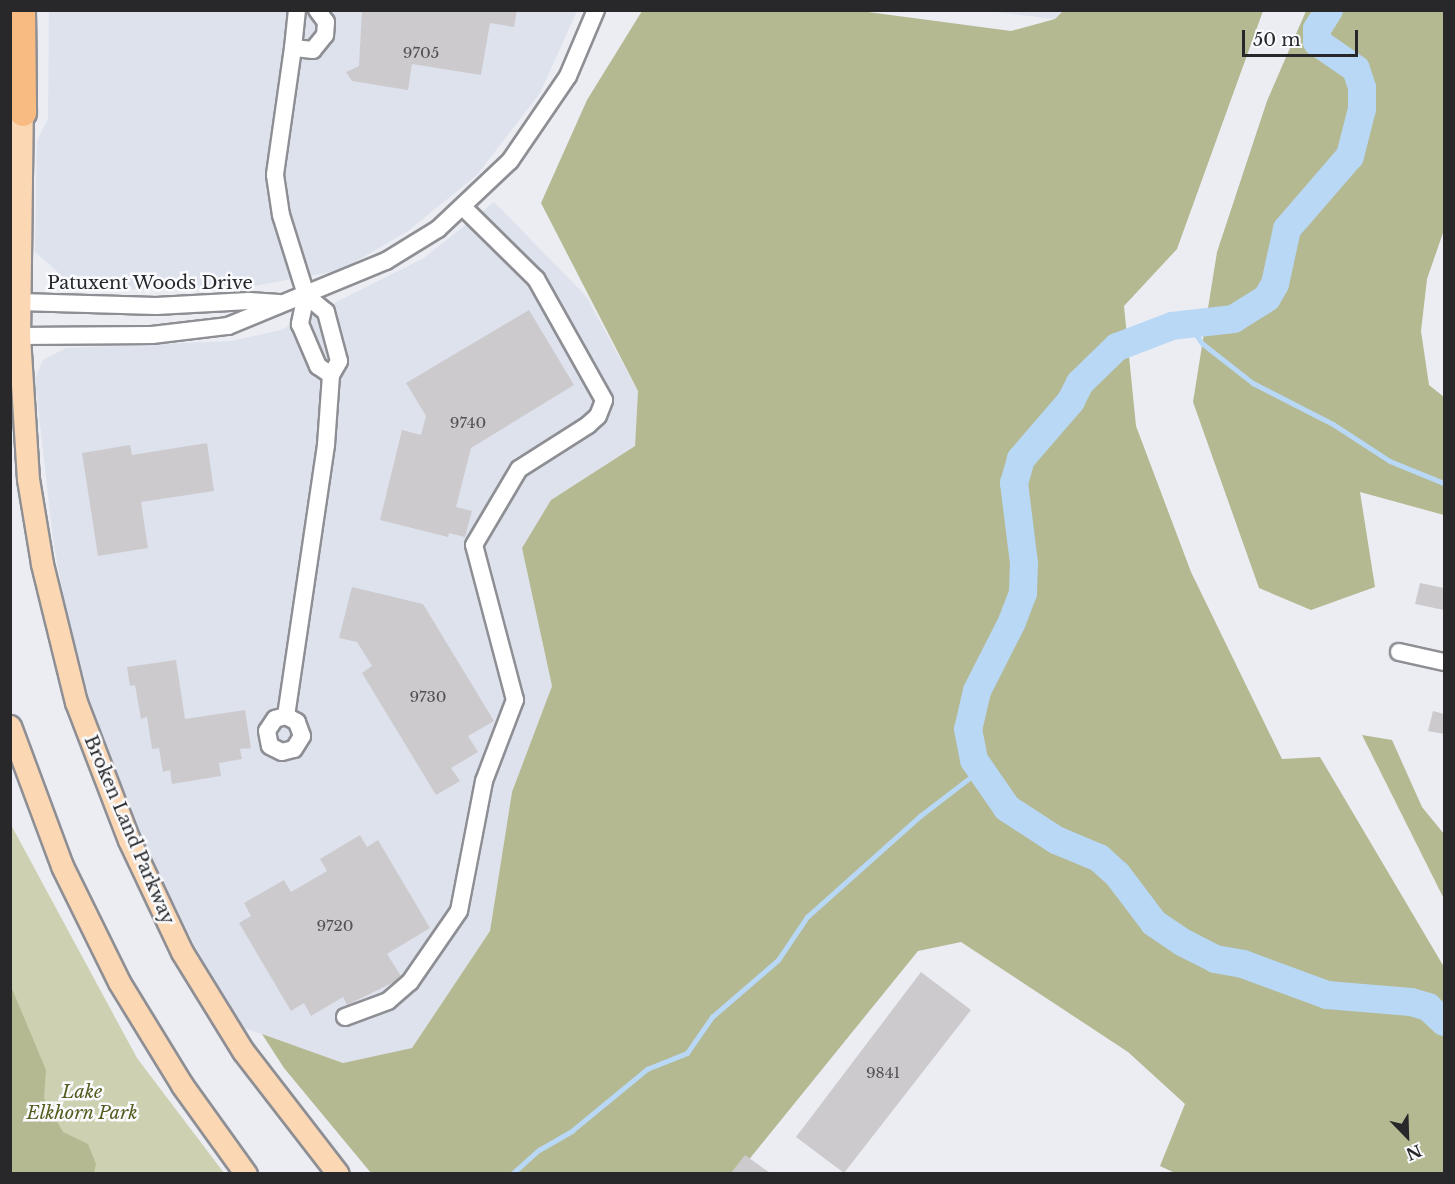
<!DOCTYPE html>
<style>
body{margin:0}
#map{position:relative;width:1455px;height:1184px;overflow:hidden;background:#ebedf2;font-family:"Libre Baskerville",serif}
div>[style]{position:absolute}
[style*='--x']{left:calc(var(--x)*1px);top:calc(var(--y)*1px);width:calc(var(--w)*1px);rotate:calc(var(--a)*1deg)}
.built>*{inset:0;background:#dde2ed}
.green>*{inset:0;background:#cdd1b1}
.forest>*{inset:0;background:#b4b992}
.stream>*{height:4.5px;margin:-2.25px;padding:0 2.25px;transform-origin:2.25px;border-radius:2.25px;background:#b8d8f6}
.river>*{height:28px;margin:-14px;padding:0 14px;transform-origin:14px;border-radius:14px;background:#b8d8f6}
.building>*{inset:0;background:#cdcace}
.roads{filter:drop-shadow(2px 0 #8e8f94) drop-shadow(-2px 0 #8e8f94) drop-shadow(0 2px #8e8f94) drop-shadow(0 -2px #8e8f94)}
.minor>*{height:16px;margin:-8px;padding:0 8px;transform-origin:8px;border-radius:8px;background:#fff}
.major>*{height:21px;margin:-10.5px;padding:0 10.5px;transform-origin:10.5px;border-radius:10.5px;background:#fbd7b4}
.highway>*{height:26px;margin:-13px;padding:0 13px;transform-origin:13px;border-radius:13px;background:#f8bc82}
span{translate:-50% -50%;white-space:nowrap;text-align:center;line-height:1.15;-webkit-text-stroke:5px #f9fbfe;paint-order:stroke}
.number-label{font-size:15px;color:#515053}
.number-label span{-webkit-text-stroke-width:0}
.street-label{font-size:18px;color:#28282a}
.park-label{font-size:18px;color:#565c1f;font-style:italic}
.frame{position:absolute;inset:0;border:12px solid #28282a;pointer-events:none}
.north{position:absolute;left:1377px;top:1106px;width:60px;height:60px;-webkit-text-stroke:4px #f9fbfe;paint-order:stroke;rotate:157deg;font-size:16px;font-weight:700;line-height:24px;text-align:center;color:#28282a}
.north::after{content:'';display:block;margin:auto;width:21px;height:27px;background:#28282a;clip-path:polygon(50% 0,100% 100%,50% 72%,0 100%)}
.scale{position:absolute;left:1242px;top:30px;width:116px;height:27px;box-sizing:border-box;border:3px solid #28282a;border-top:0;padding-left:8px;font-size:18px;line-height:21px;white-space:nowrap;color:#28282a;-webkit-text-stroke:4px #f9fbfe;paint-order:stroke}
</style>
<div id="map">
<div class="built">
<div style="clip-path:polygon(49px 11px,577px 11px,540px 93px,477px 175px,408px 231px,341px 270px,248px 287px,78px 290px,35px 252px,37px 141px,48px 119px)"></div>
<div style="clip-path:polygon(987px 11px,1063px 11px,1055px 19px)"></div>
<div style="clip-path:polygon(494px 202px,586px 296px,638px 391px,635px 446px,551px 500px,522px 548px,552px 686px,512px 792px,490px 931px,412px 1048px,343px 1063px,244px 1028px,196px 948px,141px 837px,89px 698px,67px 615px,53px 540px,35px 379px,43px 360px,66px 348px,231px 341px,281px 330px,424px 258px)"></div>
</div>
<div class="green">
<div style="clip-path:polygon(10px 823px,137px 1058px,224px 1173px,11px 1173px)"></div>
</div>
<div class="forest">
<div style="clip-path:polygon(853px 10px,1011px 31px,1055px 19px,1063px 11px,1263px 11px,1177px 249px,1124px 306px,1136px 426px,1191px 572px,1282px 759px,1320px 757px,1444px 967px,1444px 1173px,1175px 1173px,1160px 1166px,1185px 1104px,1128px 1052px,961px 942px,918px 951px,738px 1173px,371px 1173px,284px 1068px,262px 1034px,343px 1063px,412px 1048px,490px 931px,512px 792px,552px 686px,522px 548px,551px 500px,635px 446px,638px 391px,541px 203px,587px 100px,642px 11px)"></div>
<div style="clip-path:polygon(1306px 11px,1444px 11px,1444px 230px,1427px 279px,1421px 331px,1429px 385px,1444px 397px,1444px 515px,1360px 492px,1375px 587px,1311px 610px,1259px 588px,1193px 402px,1217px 252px,1267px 101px)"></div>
<div style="clip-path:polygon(1362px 735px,1392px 740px,1422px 807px,1444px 834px,1444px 899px)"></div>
<div style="clip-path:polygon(10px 984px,46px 1070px,44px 1098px,63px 1132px,88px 1144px,96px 1164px,94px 1173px,11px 1173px)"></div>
</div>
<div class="stream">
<div style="--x:1189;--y:323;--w:24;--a:57"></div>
<div style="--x:1202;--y:343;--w:65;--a:38.1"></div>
<div style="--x:1253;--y:383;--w:90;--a:27.1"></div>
<div style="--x:1333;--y:424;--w:68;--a:33"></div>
<div style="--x:1390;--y:461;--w:58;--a:22.2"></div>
<div style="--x:512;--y:1174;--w:36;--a:-42"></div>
<div style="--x:539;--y:1150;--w:39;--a:-30"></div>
<div style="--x:573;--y:1130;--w:96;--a:-39.5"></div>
<div style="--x:647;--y:1069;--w:43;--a:-21.8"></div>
<div style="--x:687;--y:1053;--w:44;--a:-55.2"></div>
<div style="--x:712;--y:1017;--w:87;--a:-40.8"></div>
<div style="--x:778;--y:960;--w:52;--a:-56"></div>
<div style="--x:807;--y:917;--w:152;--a:-41.8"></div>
<div style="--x:920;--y:816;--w:76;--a:-37.5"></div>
</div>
<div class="river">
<div style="--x:1329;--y:10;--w:22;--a:122"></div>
<div style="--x:1317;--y:29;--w:13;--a:90"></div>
<div style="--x:1317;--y:42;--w:47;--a:34.7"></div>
<div style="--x:1356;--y:69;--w:20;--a:72"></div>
<div style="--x:1362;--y:88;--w:21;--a:90"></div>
<div style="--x:1362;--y:109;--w:49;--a:104.3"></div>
<div style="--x:1350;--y:156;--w:96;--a:130.8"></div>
<div style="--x:1287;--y:229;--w:56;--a:102.3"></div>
<div style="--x:1275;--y:284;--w:16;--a:120"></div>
<div style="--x:1267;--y:298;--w:39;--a:148"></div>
<div style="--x:1234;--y:319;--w:62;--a:173.6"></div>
<div style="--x:1172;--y:326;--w:59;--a:159.1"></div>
<div style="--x:1117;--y:347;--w:52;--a:135.8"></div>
<div style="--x:1080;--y:383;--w:20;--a:117"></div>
<div style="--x:1071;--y:401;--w:77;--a:130.8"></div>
<div style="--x:1021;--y:459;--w:25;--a:106"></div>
<div style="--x:1014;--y:483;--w:81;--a:82.9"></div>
<div style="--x:1024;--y:563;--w:30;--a:92"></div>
<div style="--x:1023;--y:593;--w:31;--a:111"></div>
<div style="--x:1012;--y:622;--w:77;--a:116.9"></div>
<div style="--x:977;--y:691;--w:39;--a:103"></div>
<div style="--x:968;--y:729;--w:32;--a:79"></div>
<div style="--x:974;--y:760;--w:58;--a:55.5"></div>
<div style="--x:1007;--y:808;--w:59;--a:33.1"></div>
<div style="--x:1056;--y:840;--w:47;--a:22.7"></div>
<div style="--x:1099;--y:858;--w:24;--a:42"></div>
<div style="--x:1117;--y:874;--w:61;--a:52.9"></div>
<div style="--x:1154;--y:923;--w:36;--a:34"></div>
<div style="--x:1184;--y:943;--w:35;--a:27"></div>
<div style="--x:1215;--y:959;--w:28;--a:10"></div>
<div style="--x:1243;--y:964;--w:90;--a:20.3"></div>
<div style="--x:1327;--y:995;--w:84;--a:4.8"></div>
<div style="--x:1411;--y:1002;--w:18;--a:16"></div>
<div style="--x:1428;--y:1007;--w:22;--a:43"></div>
</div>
<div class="building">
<div style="clip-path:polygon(362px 10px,517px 10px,514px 27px,490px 23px,481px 75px,412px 64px,408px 90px,352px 81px,346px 72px,359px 66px)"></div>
<div style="clip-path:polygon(529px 310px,574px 385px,471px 448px,456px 507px,472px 511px,465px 537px,449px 533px,448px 537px,380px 520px,402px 430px,421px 435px,426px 416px,406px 383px)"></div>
<div style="clip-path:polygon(207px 443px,214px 491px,141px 502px,148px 548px,98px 556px,82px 453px,130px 445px,132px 455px)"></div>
<div style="clip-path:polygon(1420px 583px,1444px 588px,1444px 610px,1415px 604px)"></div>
<div style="clip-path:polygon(352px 587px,423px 604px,494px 721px,468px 736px,478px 752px,451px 768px,460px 781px,436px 795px,362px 673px,372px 666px,357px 642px,339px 638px)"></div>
<div style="clip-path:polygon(176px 660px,185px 719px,245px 710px,251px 748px,240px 749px,242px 759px,219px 763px,221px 776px,172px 784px,170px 770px,163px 772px,159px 748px,152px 749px,147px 717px,141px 719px,135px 685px,130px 686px,127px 667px)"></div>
<div style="clip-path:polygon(1433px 711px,1444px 714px,1444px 734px,1428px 731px)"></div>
<div style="clip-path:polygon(360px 835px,367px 847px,378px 840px,430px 928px,387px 954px,401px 976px,394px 982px,347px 1005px,343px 997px,311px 1016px,304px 1003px,291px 1011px,239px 923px,251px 916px,244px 903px,284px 880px,291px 892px,327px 871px,320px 859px)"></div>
<div style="clip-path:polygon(921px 972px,971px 1010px,844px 1173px,796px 1137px)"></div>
<div style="clip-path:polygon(745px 1155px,770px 1173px,731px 1173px)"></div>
</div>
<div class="roads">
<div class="minor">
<div style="--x:317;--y:10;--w:15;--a:53"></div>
<div style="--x:326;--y:22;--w:13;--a:94"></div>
<div style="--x:325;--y:35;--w:19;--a:129"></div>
<div style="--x:313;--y:50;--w:20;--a:-174"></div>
<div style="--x:293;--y:48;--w:128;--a:98.1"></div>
<div style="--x:275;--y:175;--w:40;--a:81.5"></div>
<div style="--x:281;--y:215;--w:84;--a:72.6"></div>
<div style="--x:306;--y:295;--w:30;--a:102"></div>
<div style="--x:300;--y:324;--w:46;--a:66.8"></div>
<div style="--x:318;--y:366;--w:16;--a:35"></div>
<div style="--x:293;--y:48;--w:38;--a:-84"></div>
<div style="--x:20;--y:302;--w:136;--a:1.7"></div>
<div style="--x:156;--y:306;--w:93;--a:-3.1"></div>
<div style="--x:249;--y:301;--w:30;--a:4"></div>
<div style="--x:19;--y:336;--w:133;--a:-0.4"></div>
<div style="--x:152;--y:335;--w:77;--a:-6.8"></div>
<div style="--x:228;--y:326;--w:171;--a:-22.4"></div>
<div style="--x:386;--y:261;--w:61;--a:-31.6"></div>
<div style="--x:438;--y:229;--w:99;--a:-43.4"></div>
<div style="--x:510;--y:161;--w:103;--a:-55.7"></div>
<div style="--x:568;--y:76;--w:72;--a:-67"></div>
<div style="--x:1399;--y:652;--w:46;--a:12.5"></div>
<div style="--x:286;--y:716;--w:11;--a:165"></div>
<div style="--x:275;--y:719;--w:14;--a:124"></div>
<div style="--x:267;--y:731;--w:15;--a:79"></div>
<div style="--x:270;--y:746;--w:13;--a:27"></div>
<div style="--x:282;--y:752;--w:12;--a:-14"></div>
<div style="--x:294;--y:749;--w:15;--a:-58"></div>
<div style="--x:302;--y:736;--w:15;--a:-110"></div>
<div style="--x:297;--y:722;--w:13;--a:-151"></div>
<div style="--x:286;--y:716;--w:274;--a:-81.6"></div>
<div style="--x:326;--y:445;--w:70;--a:-85.9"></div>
<div style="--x:331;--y:375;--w:16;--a:-60"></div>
<div style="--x:339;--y:361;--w:51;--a:-104.9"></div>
<div style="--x:326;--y:312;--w:26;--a:-140"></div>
<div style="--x:345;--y:1017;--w:46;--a:-20.4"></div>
<div style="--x:388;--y:1001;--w:29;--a:-41"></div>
<div style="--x:410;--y:982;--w:86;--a:-55.4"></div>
<div style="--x:459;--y:911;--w:132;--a:-79.1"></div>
<div style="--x:484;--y:781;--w:87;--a:-69.1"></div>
<div style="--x:515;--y:700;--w:160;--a:-104.8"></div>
<div style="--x:474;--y:545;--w:88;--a:-59.4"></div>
<div style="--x:519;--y:469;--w:82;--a:-32.5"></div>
<div style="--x:588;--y:425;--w:13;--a:-42"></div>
<div style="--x:598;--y:416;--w:17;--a:-69"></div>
<div style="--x:604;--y:400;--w:139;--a:-119.3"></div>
<div style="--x:536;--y:279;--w:101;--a:-135.4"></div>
</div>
<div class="major">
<div style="--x:22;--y:96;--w:240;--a:90.7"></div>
<div style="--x:19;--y:336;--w:143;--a:86.4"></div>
<div style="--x:28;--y:479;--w:86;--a:80.6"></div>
<div style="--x:42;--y:564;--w:142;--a:76.2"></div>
<div style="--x:76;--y:702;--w:148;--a:69"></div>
<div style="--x:129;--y:840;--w:124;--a:64.7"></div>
<div style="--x:182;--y:952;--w:116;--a:58.4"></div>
<div style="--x:243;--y:1051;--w:155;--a:52.3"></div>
<div style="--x:10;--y:726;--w:149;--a:69.6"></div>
<div style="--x:62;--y:866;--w:129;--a:63.8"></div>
<div style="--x:119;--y:982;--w:121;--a:58.5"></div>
<div style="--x:182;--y:1085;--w:110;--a:54.3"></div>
</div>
<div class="highway">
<div style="--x:22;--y:10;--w:103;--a:89.4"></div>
</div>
</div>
<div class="number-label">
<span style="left:421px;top:53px">9705</span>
<span style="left:468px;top:423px">9740</span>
<span style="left:428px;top:697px">9730</span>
<span style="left:335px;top:926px">9720</span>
<span style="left:883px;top:1073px">9841</span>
</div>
<div class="street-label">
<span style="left:150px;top:283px">Patuxent Woods Drive</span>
<span style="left:129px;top:830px;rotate:67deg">Broken Land Parkway</span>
</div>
<div class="park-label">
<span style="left:82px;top:1103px">Lake<br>Elkhorn Park</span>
</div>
<div class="frame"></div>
<div class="north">N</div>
<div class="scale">50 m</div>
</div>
